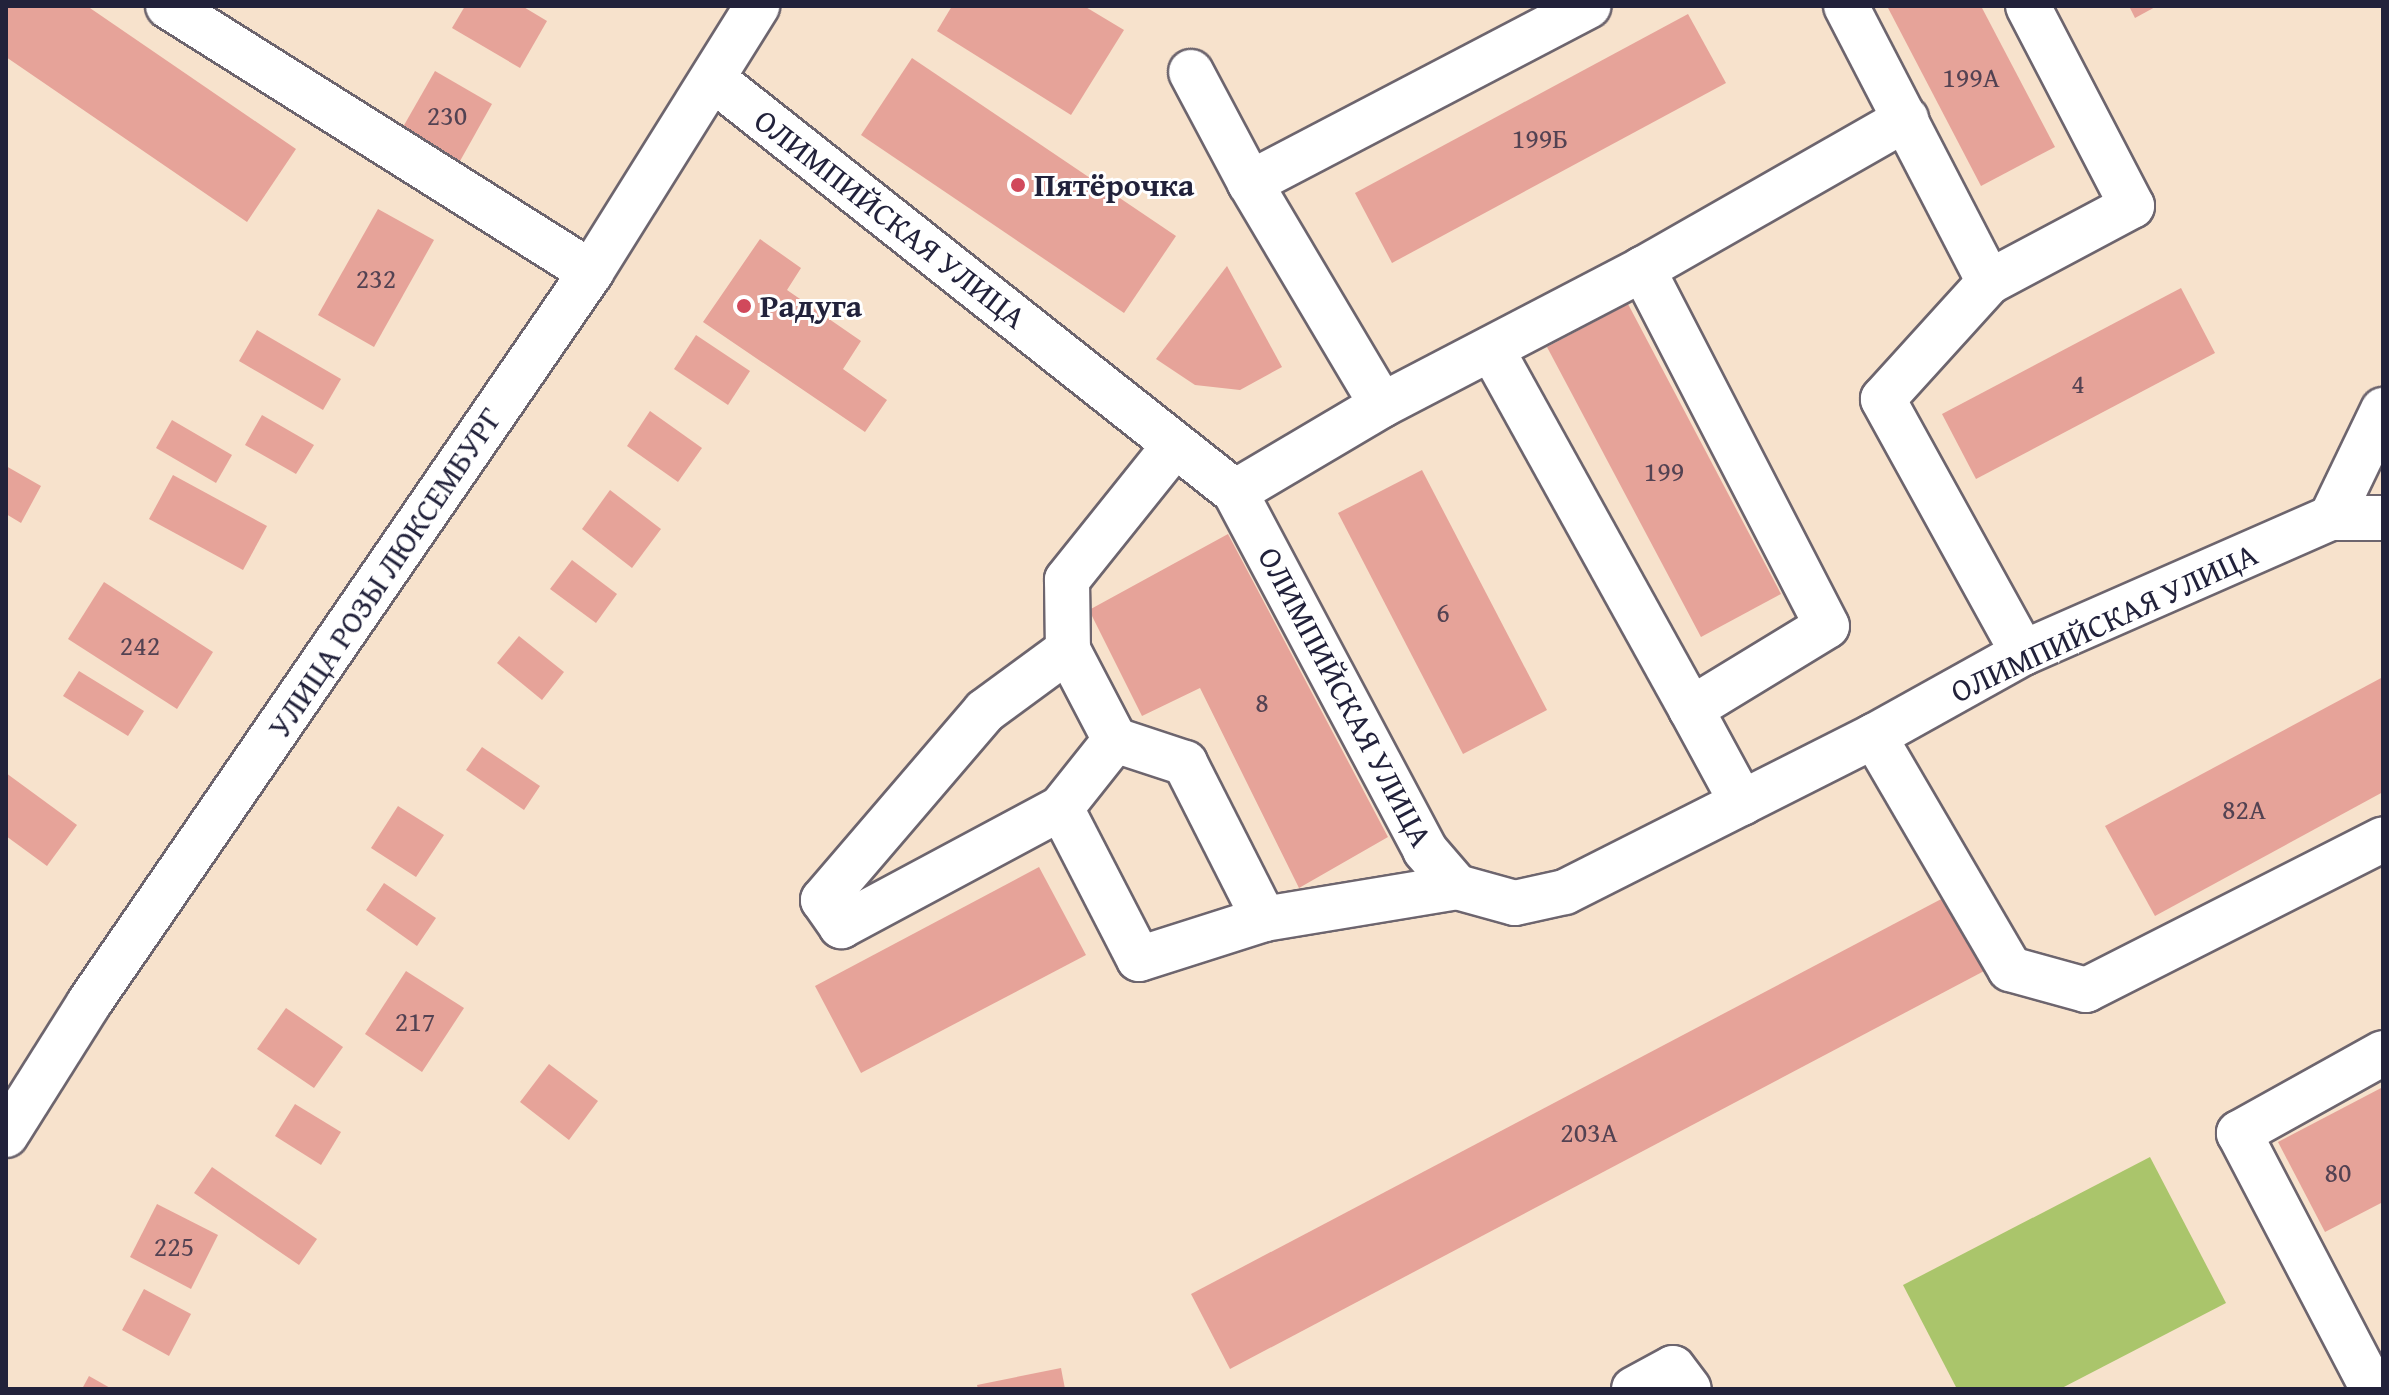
<!DOCTYPE html>
<meta charset="utf-8">
<style>
body{margin:0}
#map{position:relative;width:2389px;height:1395px;overflow:hidden;background:#f7e2cc;font-family:"Gentium Book Plus",serif}
div>[style]{position:absolute}
[style*='--x']{left:calc(var(--x)*1px);top:calc(var(--y)*1px);width:calc(var(--w)*1px);rotate:calc(var(--a)*1deg)}
.green>*{inset:0;background:#aac56b}
.building>*{inset:0;background:#e6a399}
.roads{filter:drop-shadow(2px 0 #6d656e) drop-shadow(-2px 0 #6d656e) drop-shadow(0 2px #6d656e) drop-shadow(0 -2px #6d656e)}
.minor>*{height:44px;margin:-22px;padding:0 22px;transform-origin:22px;border-radius:22px;background:#fff}
.dots>*{width:22px;height:22px;translate:-50% -50%;box-sizing:border-box;border:4px solid #fff;border-radius:50%}
span{translate:-50% -50%;white-space:nowrap;text-align:center;line-height:1.15;-webkit-text-stroke:6px #fff;paint-order:stroke}
.number-label{font-size:28px;color:#534252}
.number-label span{-webkit-text-stroke-width:0}
.poi-label{font-size:32px;color:#22223b;font-weight:700}
.left{translate:0 -50%;text-align:left}
.street-label{font-size:32px;color:#22223b}
.frame{position:absolute;inset:0;border:8px solid #22223b;pointer-events:none}
</style>
<div id="map">
<div class="green">
<div style="clip-path:polygon(2150px 1157px,2226px 1303px,2060px 1389px,1957px 1389px,1903px 1285px)"></div>
</div>
<div class="building">
<div style="clip-path:polygon(6px 6px,87px 6px,296px 149px,247px 222px,6px 57px)"></div>
<div style="clip-path:polygon(465px 6px,522px 6px,547px 21px,520px 68px,452px 28px)"></div>
<div style="clip-path:polygon(952px 6px,1084px 6px,1124px 30px,1071px 115px,937px 31px)"></div>
<div style="clip-path:polygon(1887px 6px,1981px 6px,2055px 147px,1981px 186px)"></div>
<div style="clip-path:polygon(2129px 6px,2157px 6px,2135px 18px)"></div>
<div style="clip-path:polygon(1688px 14px,1726px 83px,1392px 263px,1355px 193px)"></div>
<div style="clip-path:polygon(912px 58px,1176px 236px,1124px 313px,861px 135px)"></div>
<div style="clip-path:polygon(435px 71px,492px 104px,460px 161px,403px 127px)"></div>
<div style="clip-path:polygon(378px 209px,434px 240px,374px 347px,318px 315px)"></div>
<div style="clip-path:polygon(760px 239px,801px 268px,787px 290px,861px 341px,843px 369px,887px 400px,865px 432px,703px 322px)"></div>
<div style="clip-path:polygon(1227px 266px,1282px 367px,1240px 390px,1195px 385px,1156px 359px)"></div>
<div style="clip-path:polygon(2181px 288px,2215px 353px,1976px 479px,1942px 414px)"></div>
<div style="clip-path:polygon(1628px 304px,1781px 594px,1701px 637px,1547px 347px)"></div>
<div style="clip-path:polygon(257px 330px,341px 379px,323px 410px,239px 361px)"></div>
<div style="clip-path:polygon(696px 335px,750px 371px,728px 405px,674px 369px)"></div>
<div style="clip-path:polygon(650px 411px,702px 448px,678px 482px,627px 446px)"></div>
<div style="clip-path:polygon(262px 415px,314px 445px,296px 474px,245px 445px)"></div>
<div style="clip-path:polygon(172px 420px,232px 455px,216px 483px,156px 448px)"></div>
<div style="clip-path:polygon(6px 466px,41px 486px,21px 523px,6px 514px)"></div>
<div style="clip-path:polygon(1422px 470px,1547px 710px,1463px 754px,1338px 513px)"></div>
<div style="clip-path:polygon(173px 475px,267px 526px,243px 570px,149px 519px)"></div>
<div style="clip-path:polygon(610px 490px,661px 529px,632px 568px,582px 529px)"></div>
<div style="clip-path:polygon(1228px 534px,1388px 837px,1299px 888px,1200px 688px,1142px 716px,1089px 610px)"></div>
<div style="clip-path:polygon(572px 560px,617px 594px,596px 623px,550px 589px)"></div>
<div style="clip-path:polygon(104px 582px,213px 652px,177px 709px,68px 639px)"></div>
<div style="clip-path:polygon(519px 636px,564px 672px,542px 700px,497px 663px)"></div>
<div style="clip-path:polygon(79px 671px,144px 711px,128px 736px,63px 696px)"></div>
<div style="clip-path:polygon(2383px 677px,2383px 792px,2155px 916px,2105px 826px)"></div>
<div style="clip-path:polygon(482px 747px,540px 786px,524px 810px,466px 770px)"></div>
<div style="clip-path:polygon(6px 773px,77px 825px,47px 866px,6px 836px)"></div>
<div style="clip-path:polygon(398px 806px,444px 835px,416px 877px,371px 848px)"></div>
<div style="clip-path:polygon(1039px 867px,1086px 955px,861px 1073px,815px 986px)"></div>
<div style="clip-path:polygon(384px 883px,436px 918px,417px 946px,366px 910px)"></div>
<div style="clip-path:polygon(1947px 896px,1986px 970px,1230px 1369px,1191px 1294px)"></div>
<div style="clip-path:polygon(406px 971px,464px 1008px,422px 1072px,365px 1034px)"></div>
<div style="clip-path:polygon(286px 1008px,343px 1047px,314px 1088px,257px 1049px)"></div>
<div style="clip-path:polygon(549px 1064px,598px 1101px,569px 1140px,520px 1102px)"></div>
<div style="clip-path:polygon(2383px 1087px,2383px 1202px,2325px 1232px,2278px 1142px)"></div>
<div style="clip-path:polygon(295px 1104px,341px 1132px,321px 1165px,275px 1136px)"></div>
<div style="clip-path:polygon(212px 1167px,317px 1239px,299px 1265px,194px 1193px)"></div>
<div style="clip-path:polygon(157px 1204px,218px 1235px,191px 1289px,130px 1257px)"></div>
<div style="clip-path:polygon(144px 1289px,191px 1314px,169px 1356px,122px 1330px)"></div>
<div style="clip-path:polygon(1061px 1368px,1065px 1389px,978px 1389px,977px 1385px)"></div>
<div style="clip-path:polygon(89px 1376px,112px 1389px,82px 1389px)"></div>
</div>
<div class="roads">
<div class="minor">
<div style="--x:168;--y:6;--w:500;--a:32.2"></div>
<div style="--x:1846;--y:6;--w:311;--a:62.6"></div>
<div style="--x:1191;--y:72;--w:126;--a:62"></div>
<div style="--x:1250;--y:183;--w:258;--a:59.3"></div>
<div style="--x:713;--y:79;--w:666;--a:38.35"></div>
<div style="--x:1235;--y:492;--w:405;--a:62"></div>
<div style="--x:1425;--y:850;--w:49;--a:49.1"></div>
<div style="--x:1457;--y:887;--w:60;--a:15.4"></div>
<div style="--x:1515;--y:903;--w:51;--a:-12.4"></div>
<div style="--x:1565;--y:892;--w:346;--a:-26.8"></div>
<div style="--x:1874;--y:736;--w:171;--a:-29.1"></div>
<div style="--x:2023;--y:653;--w:336;--a:-23.7"></div>
<div style="--x:2331;--y:518;--w:52;--a:0"></div>
<div style="--x:1250;--y:183;--w:382;--a:-27.6"></div>
<div style="--x:1492;--y:350;--w:410;--a:61"></div>
<div style="--x:1691;--y:709;--w:159;--a:-31.4"></div>
<div style="--x:1827;--y:626;--w:402;--a:-117.3"></div>
<div style="--x:1175;--y:445;--w:173;--a:128.7"></div>
<div style="--x:1067;--y:580;--w:70;--a:89.2"></div>
<div style="--x:1068;--y:650;--w:102;--a:62.4"></div>
<div style="--x:1115;--y:740;--w:74;--a:18.2"></div>
<div style="--x:1185;--y:763;--w:175;--a:63.1"></div>
<div style="--x:1235;--y:492;--w:171;--a:-30.6"></div>
<div style="--x:1382;--y:405;--w:294;--a:-27.5"></div>
<div style="--x:1643;--y:269;--w:303;--a:-29.7"></div>
<div style="--x:2331;--y:518;--w:120;--a:-64.3"></div>
<div style="--x:1068;--y:650;--w:103;--a:143.7"></div>
<div style="--x:985;--y:711;--w:249;--a:130.6"></div>
<div style="--x:823;--y:900;--w:32;--a:55"></div>
<div style="--x:841;--y:926;--w:250;--a:-28.2"></div>
<div style="--x:1061;--y:808;--w:87;--a:-51.5"></div>
<div style="--x:2023;--y:653;--w:290;--a:-118.9"></div>
<div style="--x:1883;--y:399;--w:158;--a:-47.8"></div>
<div style="--x:1989;--y:282;--w:162;--a:-28"></div>
<div style="--x:2132;--y:206;--w:225;--a:-117.5"></div>
<div style="--x:1691;--y:709;--w:107;--a:61.5"></div>
<div style="--x:1874;--y:736;--w:270;--a:59.7"></div>
<div style="--x:2010;--y:969;--w:79;--a:15.4"></div>
<div style="--x:2086;--y:990;--w:333;--a:-26.9"></div>
<div style="--x:1061;--y:808;--w:170;--a:62.7"></div>
<div style="--x:1139;--y:959;--w:131;--a:-17.7"></div>
<div style="--x:1264;--y:919;--w:196;--a:-9.4"></div>
<div style="--x:2383;--y:1053;--w:165;--a:150.9"></div>
<div style="--x:2239;--y:1133;--w:285;--a:62.4"></div>
<div style="--x:2371;--y:1386;--w:14;--a:-30"></div>
<div style="--x:6;--y:1135;--w:156;--a:-57.8"></div>
<div style="--x:89;--y:1003;--w:887;--a:-55.52"></div>
<div style="--x:591;--y:272;--w:314;--a:-58"></div>
<div style="--x:1634;--y:1389;--w:44;--a:-28.3"></div>
<div style="--x:1673;--y:1368;--w:26;--a:53"></div>
</div>
</div>
<div class="dots">
<div style="left:1018px;top:185px;background:#d1495b"></div>
<div style="left:744px;top:306px;background:#d1495b"></div>
</div>
<div class="number-label">
<span style="left:1971px;top:77px">199А</span>
<span style="left:447px;top:115px">230</span>
<span style="left:1540px;top:138px">199Б</span>
<span style="left:376px;top:278px">232</span>
<span style="left:2078px;top:383px">4</span>
<span style="left:1664px;top:471px">199</span>
<span style="left:1443px;top:612px">6</span>
<span style="left:140px;top:645px">242</span>
<span style="left:1262px;top:702px">8</span>
<span style="left:2244px;top:809px">82А</span>
<span style="left:415px;top:1021px">217</span>
<span style="left:1589px;top:1132px">203А</span>
<span style="left:2338px;top:1172px">80</span>
<span style="left:174px;top:1246px">225</span>
</div>
<div class="poi-label">
<span class="left" style="left:1034px;top:185px">Пятёрочка</span>
<span class="left" style="left:760px;top:306px">Радуга</span>
</div>
<div class="street-label">
<span style="left:890px;top:219px;rotate:38deg">ОЛИМПИЙСКАЯ УЛИЦА</span>
<span style="left:385px;top:573px;rotate:-56deg">УЛИЦА РОЗЫ ЛЮКСЕМБУРГ</span>
<span style="left:2104px;top:623px;rotate:-25deg">ОЛИМПИЙСКАЯ УЛИЦА</span>
<span style="left:1345px;top:697px;rotate:62deg">ОЛИМПИЙСКАЯ УЛИЦА</span>
</div>
<div class="frame"></div>
</div>
